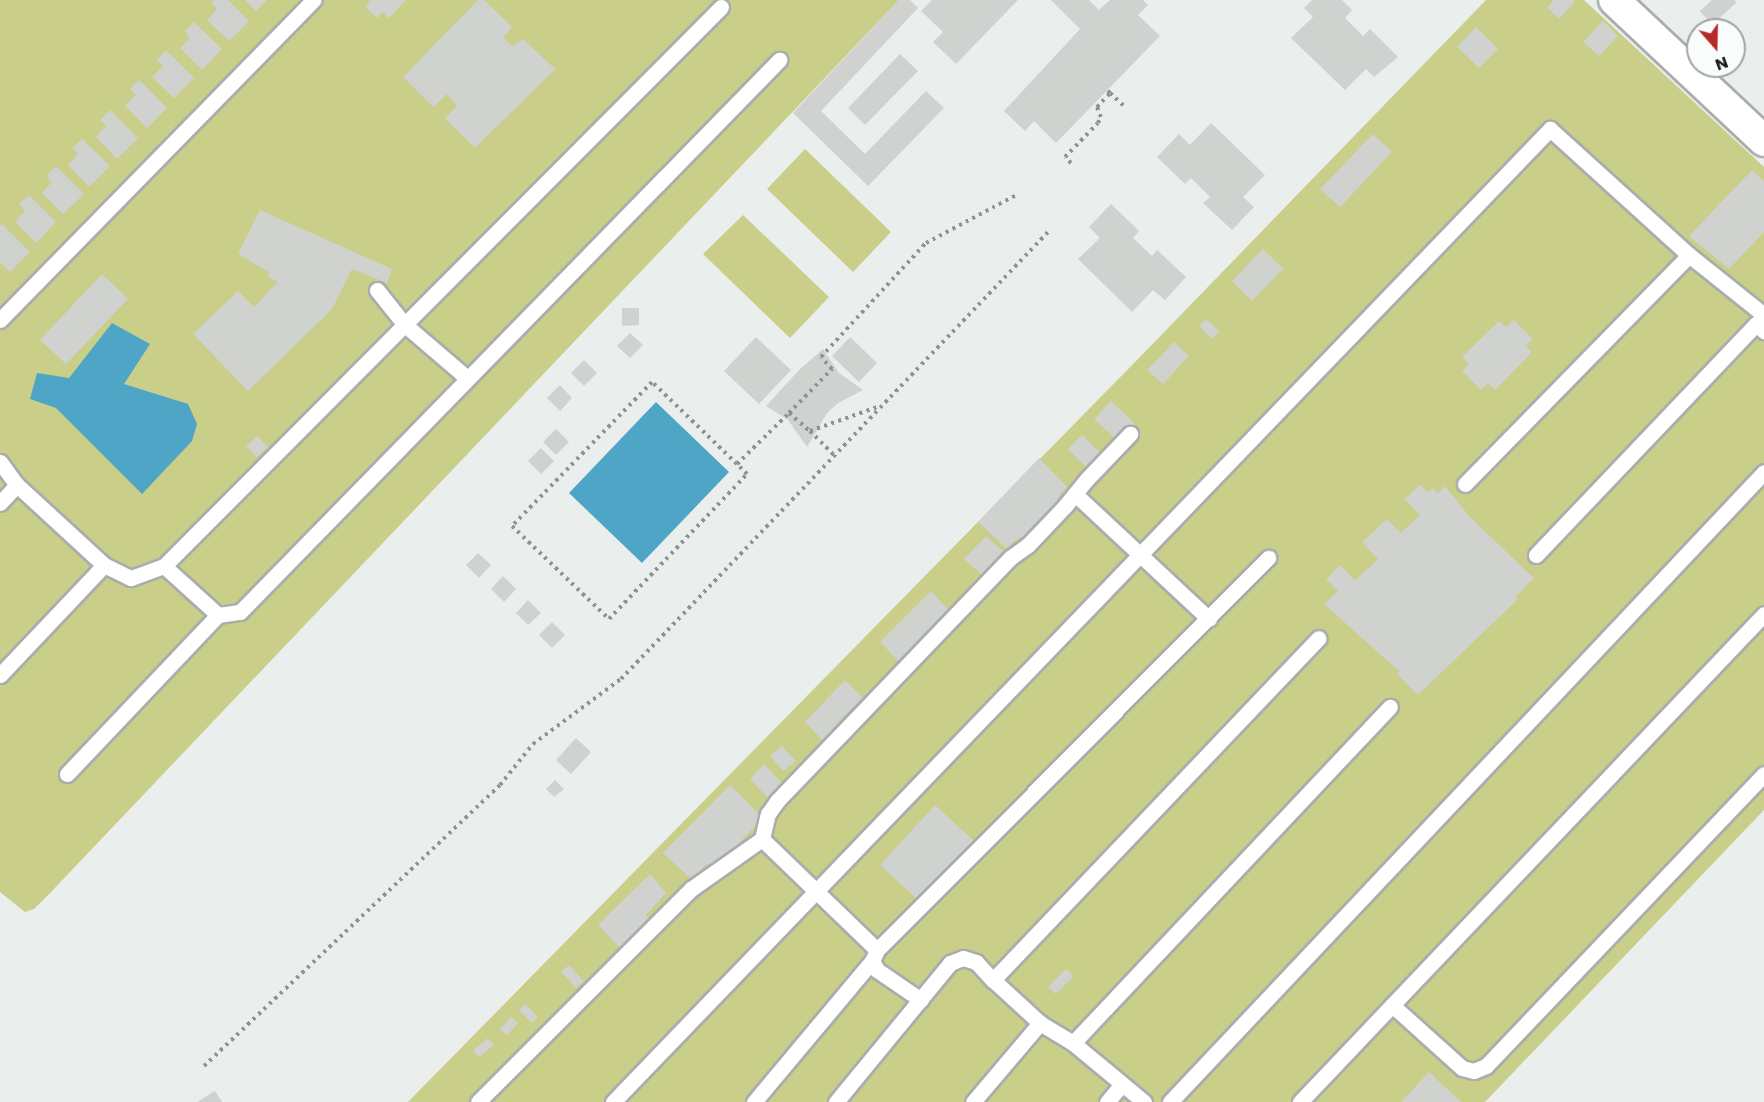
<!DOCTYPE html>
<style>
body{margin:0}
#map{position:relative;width:1764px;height:1102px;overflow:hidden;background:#eaefed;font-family:Poppins,sans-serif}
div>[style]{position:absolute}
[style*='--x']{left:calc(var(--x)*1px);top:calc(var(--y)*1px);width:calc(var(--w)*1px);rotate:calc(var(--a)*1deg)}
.green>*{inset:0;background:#c9ce89}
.water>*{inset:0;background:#4fa5c6}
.building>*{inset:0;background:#cfd2cf}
.path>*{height:4px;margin-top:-2px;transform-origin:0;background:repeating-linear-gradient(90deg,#909392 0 3px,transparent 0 7.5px)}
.roads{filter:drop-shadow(2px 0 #a9aeac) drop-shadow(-2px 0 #a9aeac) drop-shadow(0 2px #a9aeac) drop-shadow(0 -2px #a9aeac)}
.lane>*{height:15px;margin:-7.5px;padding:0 7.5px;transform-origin:7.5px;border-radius:7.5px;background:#fff}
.street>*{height:30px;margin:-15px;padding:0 15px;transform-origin:15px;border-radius:15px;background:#fff}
span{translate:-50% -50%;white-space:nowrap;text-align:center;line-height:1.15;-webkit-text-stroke:4.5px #f8fcfa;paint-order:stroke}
.north{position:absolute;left:1686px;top:18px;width:60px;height:60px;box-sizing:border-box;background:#f8fcfa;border:2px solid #a0a4a2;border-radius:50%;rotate:160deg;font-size:16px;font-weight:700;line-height:24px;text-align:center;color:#1d1f1e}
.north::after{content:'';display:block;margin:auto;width:21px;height:27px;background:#b72827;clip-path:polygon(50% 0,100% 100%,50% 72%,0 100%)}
</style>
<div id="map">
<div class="green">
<div style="clip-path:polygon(0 0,899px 0,51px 892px,34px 909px,25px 912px,0 892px)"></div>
<div style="clip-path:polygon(1486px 0,1584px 0,1764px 167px,1764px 810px,1485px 1102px,408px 1102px,1140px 357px)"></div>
<div style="clip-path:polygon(805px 149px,891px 232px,853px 272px,767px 189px)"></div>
<div style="clip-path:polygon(743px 215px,829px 297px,790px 338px,703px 254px)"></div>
</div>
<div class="water">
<div style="clip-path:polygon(112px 323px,150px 344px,124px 384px,188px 404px,197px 424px,192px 441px,142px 494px,56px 408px,30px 399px,37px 373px,69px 378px)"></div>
<div style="clip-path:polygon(656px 402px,729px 472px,642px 563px,569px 493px)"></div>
</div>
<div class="building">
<div style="clip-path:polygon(214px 0,228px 0,249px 21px,229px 41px,207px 20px,217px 9px,211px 3px)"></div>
<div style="clip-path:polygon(245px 0,267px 0,256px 11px)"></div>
<div style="clip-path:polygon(368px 0,406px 0,389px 18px,382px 12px,377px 18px,365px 7px,370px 2px)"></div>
<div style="clip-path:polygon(478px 0,484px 0,512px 27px,503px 38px,513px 46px,523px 39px,555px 69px,475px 148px,445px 118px,457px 106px,447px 94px,433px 107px,403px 77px)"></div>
<div style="clip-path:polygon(899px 0,910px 0,918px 8px,821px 111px,865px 154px,926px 91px,944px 108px,868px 186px,793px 113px)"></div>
<div style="clip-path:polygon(932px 0,1018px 0,956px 64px,933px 42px,943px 32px,921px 11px)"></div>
<div style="clip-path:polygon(1051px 0,1089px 0,1099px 10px,1110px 0,1143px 0,1148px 5px,1138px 15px,1160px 36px,1056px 143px,1034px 121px,1025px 131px,1004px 111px,1080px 29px)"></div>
<div style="clip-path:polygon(1312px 0,1342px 0,1352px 10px,1345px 18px,1363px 36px,1370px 29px,1398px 57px,1374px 77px,1366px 69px,1345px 90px,1291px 38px,1313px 17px,1304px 8px)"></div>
<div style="clip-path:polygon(1554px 0,1573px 0,1575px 2px,1559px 19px,1547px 7px)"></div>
<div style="clip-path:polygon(1712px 0,1734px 0,1737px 2px,1712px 25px,1700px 11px)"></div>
<div style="clip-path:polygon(1603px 21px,1618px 36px,1599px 56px,1583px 42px)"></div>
<div style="clip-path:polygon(194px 22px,222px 49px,202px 70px,180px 48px,190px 38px,184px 31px)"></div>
<div style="clip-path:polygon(1476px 27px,1498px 49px,1479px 68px,1457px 47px)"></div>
<div style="clip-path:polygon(166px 50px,194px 78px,174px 98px,152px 77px,163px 66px,157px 60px)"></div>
<div style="clip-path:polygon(900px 54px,918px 71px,865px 125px,848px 108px)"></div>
<div style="clip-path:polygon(139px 80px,167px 108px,147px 128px,125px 106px,136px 95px,130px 89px)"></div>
<div style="clip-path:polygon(110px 110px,138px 138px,117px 159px,96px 137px,106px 126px,100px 120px)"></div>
<div style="clip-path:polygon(1211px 123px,1265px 175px,1243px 197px,1254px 207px,1232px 230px,1203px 203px,1210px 197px,1191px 178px,1185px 184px,1157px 157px,1179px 134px,1190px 145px)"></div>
<div style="clip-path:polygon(1373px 134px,1392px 152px,1340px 207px,1320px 189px)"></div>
<div style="clip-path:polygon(82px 139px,110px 166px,89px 187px,68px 165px,78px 154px,72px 148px)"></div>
<div style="clip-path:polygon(56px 166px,84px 194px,63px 214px,42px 193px,52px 182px,46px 176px)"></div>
<div style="clip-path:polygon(1752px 170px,1764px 181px,1764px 232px,1729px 269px,1689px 236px)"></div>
<div style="clip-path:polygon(29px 195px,56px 222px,36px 243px,15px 222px,25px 211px,19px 204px)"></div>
<div style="clip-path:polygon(1111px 204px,1139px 231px,1133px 238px,1152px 256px,1157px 250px,1186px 277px,1165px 300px,1153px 290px,1132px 312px,1078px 259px,1100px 238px,1089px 227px)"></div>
<div style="clip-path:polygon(260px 210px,392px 269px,387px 283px,352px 269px,332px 309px,248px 391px,193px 334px,238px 291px,254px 307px,278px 282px,268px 277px,269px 272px,238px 254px)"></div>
<div style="clip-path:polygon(2px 224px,30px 252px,10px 272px,0 262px,0 226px)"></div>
<div style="clip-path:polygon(1263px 249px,1283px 269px,1252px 301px,1232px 281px)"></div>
<div style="clip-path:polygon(102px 274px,128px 299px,66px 364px,40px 340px)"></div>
<div style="clip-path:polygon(622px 308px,639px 308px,639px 325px,622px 326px)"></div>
<div style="clip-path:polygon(1206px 319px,1219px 331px,1212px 339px,1199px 326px)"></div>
<div style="clip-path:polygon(1514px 320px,1533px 339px,1526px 346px,1532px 352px,1495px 390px,1488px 383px,1481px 390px,1462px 371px,1469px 364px,1462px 357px,1499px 321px,1506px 327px)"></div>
<div style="clip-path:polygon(630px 333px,643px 345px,630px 358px,617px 346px)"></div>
<div style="clip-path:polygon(756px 337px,791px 370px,759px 404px,724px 371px)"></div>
<div style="clip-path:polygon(850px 337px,877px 363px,859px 382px,832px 356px)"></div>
<div style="clip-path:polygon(1174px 342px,1189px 356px,1163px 384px,1147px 370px)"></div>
<div style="clip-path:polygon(823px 349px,839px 373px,863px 390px,838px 403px,827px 413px,807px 447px,788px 420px,766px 406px,799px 370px)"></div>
<div style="clip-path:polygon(584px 360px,597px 373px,584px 386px,571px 373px)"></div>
<div style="clip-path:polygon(560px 385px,572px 398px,560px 411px,547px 398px)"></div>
<div style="clip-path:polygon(1111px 401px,1135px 424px,1119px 442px,1094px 419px)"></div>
<div style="clip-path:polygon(556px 429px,569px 442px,556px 455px,543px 442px)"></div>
<div style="clip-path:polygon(1082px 435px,1102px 455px,1087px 468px,1068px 449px)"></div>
<div style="clip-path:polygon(257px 436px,268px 447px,257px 457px,246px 446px)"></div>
<div style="clip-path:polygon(541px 448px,554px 461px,541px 474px,528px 461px)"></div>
<div style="clip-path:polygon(1039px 458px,1067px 487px,1057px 498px,1063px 504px,1027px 544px,1020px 537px,1006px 548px,978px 522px)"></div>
<div style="clip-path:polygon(1420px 485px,1428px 492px,1433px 488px,1438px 493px,1445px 486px,1470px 517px,1534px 578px,1515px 597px,1518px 599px,1418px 695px,1397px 674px,1400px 672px,1324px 604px,1338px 591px,1326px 579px,1340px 565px,1355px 581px,1378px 559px,1362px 542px,1387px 519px,1401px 533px,1420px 515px,1405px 499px)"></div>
<div style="clip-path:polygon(986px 536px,1004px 552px,983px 576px,964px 559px)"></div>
<div style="clip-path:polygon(478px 553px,491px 565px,479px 578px,466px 565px)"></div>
<div style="clip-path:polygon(503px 576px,516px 589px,504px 602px,491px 589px)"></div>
<div style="clip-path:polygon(931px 591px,952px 613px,901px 664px,880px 642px)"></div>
<div style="clip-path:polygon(528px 600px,541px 613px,528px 625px,516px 613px)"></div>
<div style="clip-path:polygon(552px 622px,565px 635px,552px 648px,539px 635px)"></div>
<div style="clip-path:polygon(845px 680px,863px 698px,836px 724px,840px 728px,824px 742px,805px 722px)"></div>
<div style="clip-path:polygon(576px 738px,591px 752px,571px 774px,556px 760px)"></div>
<div style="clip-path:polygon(782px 746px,796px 761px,783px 771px,770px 756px)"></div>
<div style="clip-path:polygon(764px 764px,782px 783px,776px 789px,779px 793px,771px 801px,750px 779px)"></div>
<div style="clip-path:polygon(555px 780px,564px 789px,554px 797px,546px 789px)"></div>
<div style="clip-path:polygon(730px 785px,763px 818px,713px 870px,707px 864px,691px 879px,663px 853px)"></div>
<div style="clip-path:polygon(935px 805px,974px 841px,919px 901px,880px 865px)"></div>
<div style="clip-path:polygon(650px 874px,666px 893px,646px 915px,649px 918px,641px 926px,644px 930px,623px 951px,598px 925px)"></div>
<div style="clip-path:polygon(569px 965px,584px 981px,576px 988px,561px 972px)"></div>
<div style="clip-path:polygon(1066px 969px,1074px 976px,1056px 994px,1048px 987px)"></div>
<div style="clip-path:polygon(525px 1004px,538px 1017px,532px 1023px,519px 1010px)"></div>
<div style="clip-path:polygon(511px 1017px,518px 1023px,507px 1035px,500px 1029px)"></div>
<div style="clip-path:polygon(488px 1038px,494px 1045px,479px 1057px,473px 1050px)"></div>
<div style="clip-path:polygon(1429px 1072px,1461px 1102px,1401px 1102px)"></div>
<div style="clip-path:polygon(215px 1091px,222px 1102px,197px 1102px)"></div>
</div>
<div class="path">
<div style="--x:1110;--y:93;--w:21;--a:43"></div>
<div style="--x:1071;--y:163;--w:8;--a:-135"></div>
<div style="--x:1065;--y:157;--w:47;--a:-45.9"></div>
<div style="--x:1098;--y:123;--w:7;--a:-63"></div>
<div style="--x:1101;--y:117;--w:11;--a:-112"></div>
<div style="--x:1097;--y:107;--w:19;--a:-47"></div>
<div style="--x:1110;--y:93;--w:4;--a:-135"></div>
<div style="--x:789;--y:413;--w:62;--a:-45.7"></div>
<div style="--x:832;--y:369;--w:16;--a:-133"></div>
<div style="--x:821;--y:357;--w:155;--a:-47.4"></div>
<div style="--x:926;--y:243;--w:104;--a:-28"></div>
<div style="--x:810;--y:431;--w:34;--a:45"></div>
<div style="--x:737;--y:464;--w:118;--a:-136"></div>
<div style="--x:652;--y:382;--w:201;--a:134.2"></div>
<div style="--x:512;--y:526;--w:134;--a:43.8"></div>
<div style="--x:609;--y:619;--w:200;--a:-46.4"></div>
<div style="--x:747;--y:474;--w:14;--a:-135"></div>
<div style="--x:737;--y:464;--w:73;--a:-44.4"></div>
<div style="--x:789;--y:413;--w:28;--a:41"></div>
<div style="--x:810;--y:431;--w:74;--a:-19.7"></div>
<div style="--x:204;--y:1066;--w:408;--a:-43.5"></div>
<div style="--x:500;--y:785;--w:53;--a:-51.2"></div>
<div style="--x:533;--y:744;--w:109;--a:-36.5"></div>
<div style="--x:621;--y:679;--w:618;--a:-46.31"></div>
</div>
<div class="roads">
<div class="lane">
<div style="--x:377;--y:290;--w:43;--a:51.5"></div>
<div style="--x:404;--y:324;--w:83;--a:40.6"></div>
<div style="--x:0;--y:320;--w:448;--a:-45.6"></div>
<div style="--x:0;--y:462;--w:29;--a:54"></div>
<div style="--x:17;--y:485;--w:118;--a:42.6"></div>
<div style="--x:1465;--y:484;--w:320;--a:-45.6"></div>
<div style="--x:1689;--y:255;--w:96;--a:38.7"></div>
<div style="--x:1075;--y:494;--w:183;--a:43"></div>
<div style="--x:0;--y:503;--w:25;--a:-47"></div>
<div style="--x:1536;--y:555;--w:319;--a:-46.4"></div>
<div style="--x:1756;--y:324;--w:11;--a:41"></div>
<div style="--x:164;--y:566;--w:73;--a:42.2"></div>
<div style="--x:0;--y:675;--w:151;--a:-46.6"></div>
<div style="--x:104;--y:565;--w:30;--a:26"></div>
<div style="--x:131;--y:578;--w:35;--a:-20"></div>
<div style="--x:164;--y:566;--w:789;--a:-45.1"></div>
<div style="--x:67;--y:774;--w:219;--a:-46.5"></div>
<div style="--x:218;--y:615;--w:22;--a:-8"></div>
<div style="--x:240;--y:612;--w:772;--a:-45.68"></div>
<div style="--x:762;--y:839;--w:26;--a:-77"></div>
<div style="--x:768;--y:814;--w:16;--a:-55"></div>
<div style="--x:777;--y:801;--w:337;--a:-46.2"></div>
<div style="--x:1010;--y:558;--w:22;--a:-36"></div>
<div style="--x:1028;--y:545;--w:54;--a:-46.5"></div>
<div style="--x:1065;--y:506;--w:33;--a:-51"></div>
<div style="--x:1086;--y:480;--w:64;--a:-46.3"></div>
<div style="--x:877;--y:950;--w:554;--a:-45.07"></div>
<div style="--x:1392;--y:1005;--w:94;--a:42"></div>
<div style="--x:1462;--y:1068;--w:12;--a:14"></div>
<div style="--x:1474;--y:1071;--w:13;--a:-23"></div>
<div style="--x:1486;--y:1066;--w:403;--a:-46.4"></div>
<div style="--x:1073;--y:1043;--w:39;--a:-149"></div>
<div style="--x:1040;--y:1023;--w:64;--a:-137.5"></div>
<div style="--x:993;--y:980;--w:472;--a:-46.4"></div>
<div style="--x:478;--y:1102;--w:301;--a:-45"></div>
<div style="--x:691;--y:889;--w:87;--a:-35.2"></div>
<div style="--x:762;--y:839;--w:160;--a:44"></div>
<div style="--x:877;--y:950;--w:12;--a:114"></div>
<div style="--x:872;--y:961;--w:10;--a:61"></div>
<div style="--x:877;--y:970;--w:53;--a:34.3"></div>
<div style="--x:613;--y:1102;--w:1351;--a:-46.08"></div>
<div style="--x:1550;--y:129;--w:188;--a:42.2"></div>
<div style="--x:754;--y:1102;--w:184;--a:-50.1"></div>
<div style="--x:836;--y:1102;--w:180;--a:-50.6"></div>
<div style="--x:950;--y:963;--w:14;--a:-21"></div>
<div style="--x:963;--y:958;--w:14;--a:17"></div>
<div style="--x:976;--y:962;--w:25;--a:47"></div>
<div style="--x:973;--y:1102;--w:104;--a:-49.7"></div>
<div style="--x:1107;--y:1102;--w:23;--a:-50"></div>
<div style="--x:1144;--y:1102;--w:92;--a:-140.3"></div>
<div style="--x:1073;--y:1043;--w:462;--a:-46.7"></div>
<div style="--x:1170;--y:1102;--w:866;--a:-46.68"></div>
<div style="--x:1300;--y:1102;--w:673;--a:-46.44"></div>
</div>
<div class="street">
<div style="--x:1614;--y:0;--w:206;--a:43.2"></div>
</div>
</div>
<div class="north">N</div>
</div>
